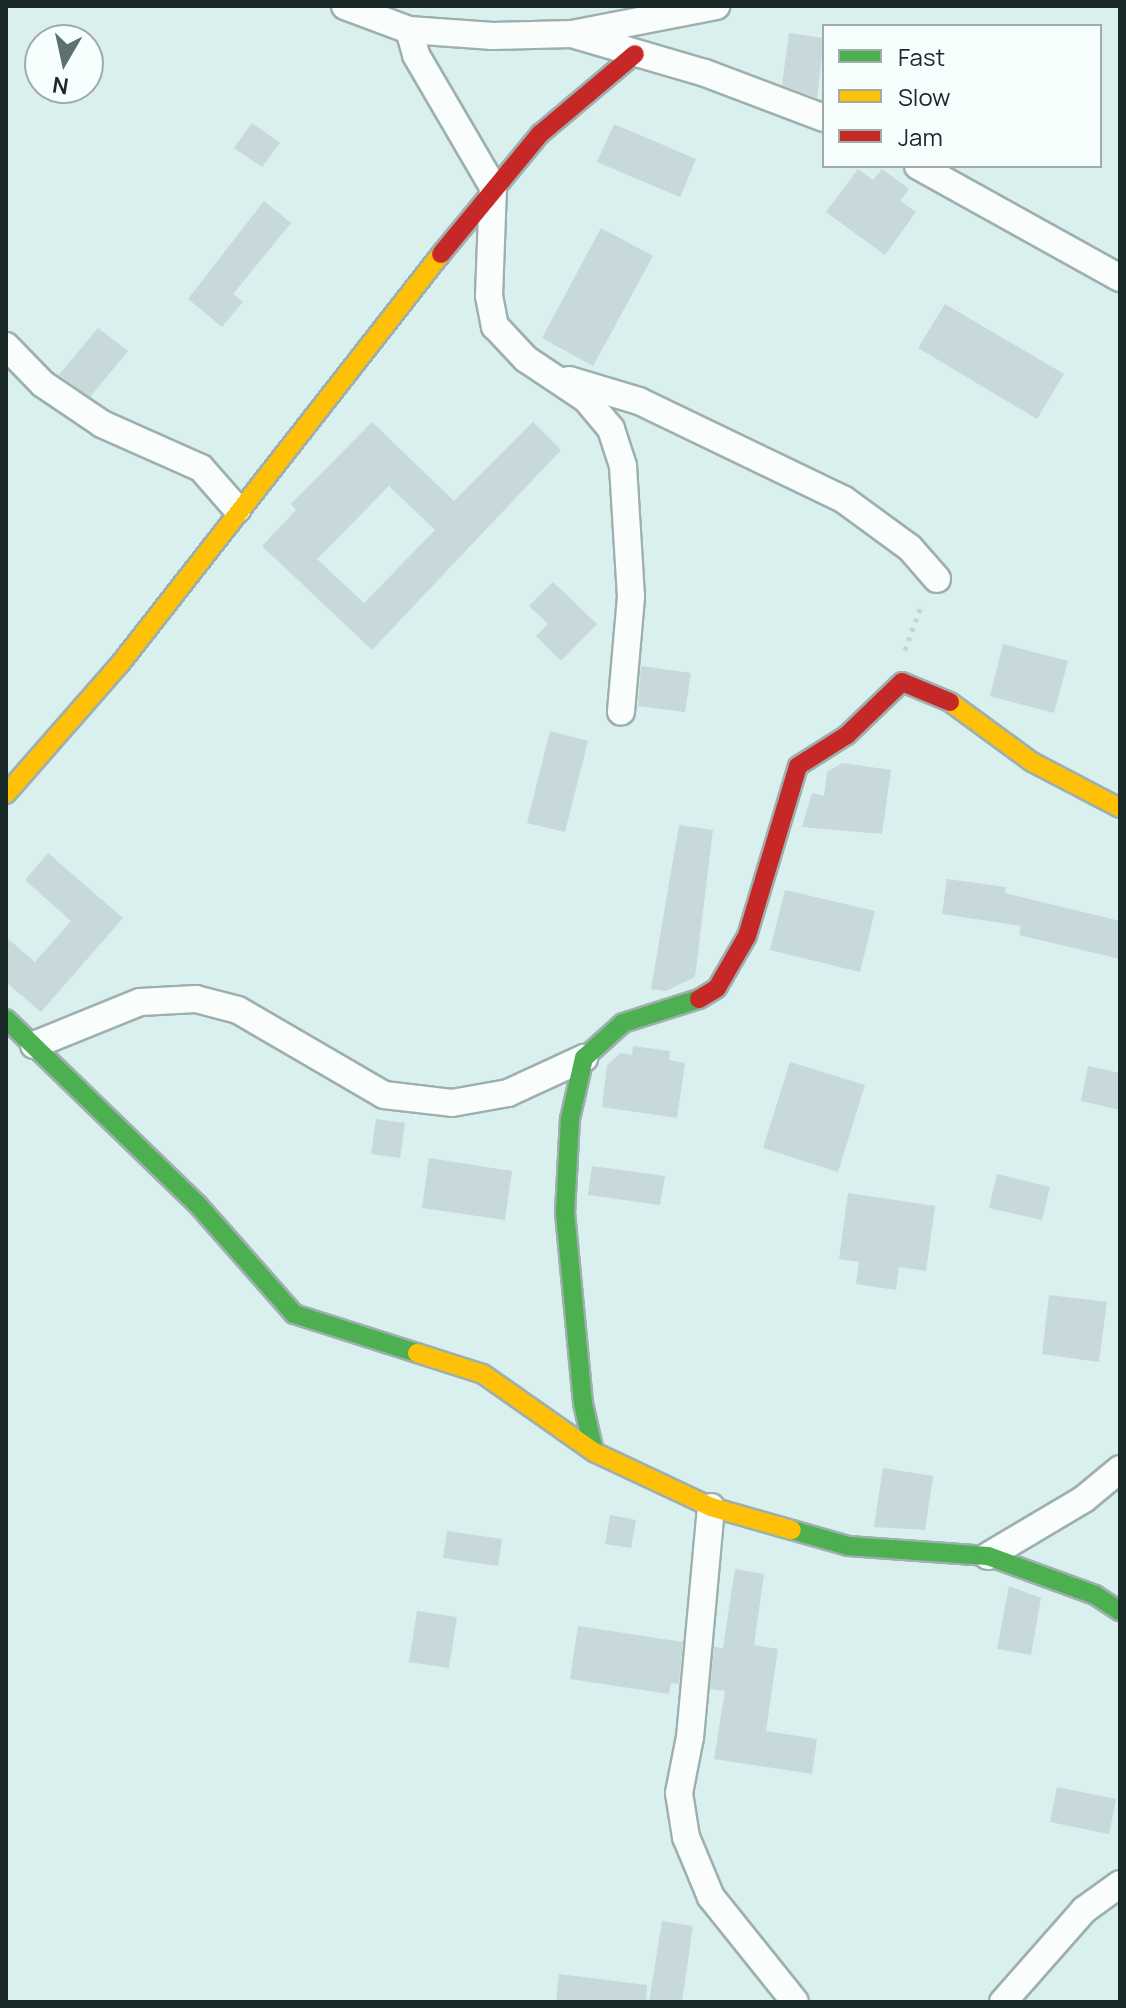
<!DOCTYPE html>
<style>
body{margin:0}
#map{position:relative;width:1126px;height:2008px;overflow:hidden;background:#d9f0ee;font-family:Manrope,sans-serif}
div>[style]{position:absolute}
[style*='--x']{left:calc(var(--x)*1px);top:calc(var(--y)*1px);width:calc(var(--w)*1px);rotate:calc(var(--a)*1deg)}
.building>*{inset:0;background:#c7d9da}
.path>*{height:5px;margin-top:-2.5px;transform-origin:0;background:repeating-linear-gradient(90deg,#ccd2d2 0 4px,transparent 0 10px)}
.roads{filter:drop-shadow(2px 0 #9eb0ae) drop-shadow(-2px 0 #9eb0ae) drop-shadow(0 2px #9eb0ae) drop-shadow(0 -2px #9eb0ae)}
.street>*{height:26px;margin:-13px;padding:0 13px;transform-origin:13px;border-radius:13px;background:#f9fdfc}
.fast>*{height:18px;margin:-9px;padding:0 9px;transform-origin:9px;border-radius:9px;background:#4caf50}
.slow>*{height:18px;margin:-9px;padding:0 9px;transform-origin:9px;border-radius:9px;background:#ffc107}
.jam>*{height:18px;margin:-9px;padding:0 9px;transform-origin:9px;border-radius:9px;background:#c62828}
span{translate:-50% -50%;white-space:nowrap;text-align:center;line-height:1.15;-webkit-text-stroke:6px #f7fffe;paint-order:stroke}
.frame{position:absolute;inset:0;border:8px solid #1a2a29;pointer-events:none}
.legend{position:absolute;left:822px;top:24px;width:280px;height:144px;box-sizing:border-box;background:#f7fffe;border:2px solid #9faaa9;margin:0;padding:10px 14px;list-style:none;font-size:24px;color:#1a2a29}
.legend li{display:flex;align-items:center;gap:16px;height:40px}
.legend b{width:40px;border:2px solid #9faaa9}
.north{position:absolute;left:24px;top:24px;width:80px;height:80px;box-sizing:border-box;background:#f7fffe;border:2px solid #9faaa9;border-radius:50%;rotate:189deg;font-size:22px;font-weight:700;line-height:32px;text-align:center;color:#1a2a29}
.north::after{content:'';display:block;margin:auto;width:28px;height:36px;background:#5d6f6e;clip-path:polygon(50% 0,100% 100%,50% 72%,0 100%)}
</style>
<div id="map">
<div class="building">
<div style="clip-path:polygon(789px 33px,824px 38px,817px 98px,782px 85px)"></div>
<div style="clip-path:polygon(252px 123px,280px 143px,262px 167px,234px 148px)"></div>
<div style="clip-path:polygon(614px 124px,696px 159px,680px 197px,597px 162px)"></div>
<div style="clip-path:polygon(858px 169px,873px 180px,882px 169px,909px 189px,900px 201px,916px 212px,885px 255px,826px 212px)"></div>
<div style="clip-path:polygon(264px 201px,291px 223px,233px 294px,243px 302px,222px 327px,188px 299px)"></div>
<div style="clip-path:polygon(601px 228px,653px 256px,593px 366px,542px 338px)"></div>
<div style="clip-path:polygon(945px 304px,1064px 374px,1037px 419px,918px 348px)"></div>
<div style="clip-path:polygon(98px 328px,128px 351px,90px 397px,59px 375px)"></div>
<div style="clip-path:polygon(evenodd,372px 422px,454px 501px,533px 422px,561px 450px,372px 650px,262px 546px,296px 510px,291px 504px,372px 422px,389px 486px,435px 530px,364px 603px,317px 559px,389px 486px)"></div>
<div style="clip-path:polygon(553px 582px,597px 624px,561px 661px,536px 636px,548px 624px,529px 606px)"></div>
<div style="clip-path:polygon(1003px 644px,1068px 661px,1054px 713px,990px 696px)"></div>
<div style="clip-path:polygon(641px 666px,691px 673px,685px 712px,638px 706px)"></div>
<div style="clip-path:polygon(550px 731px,588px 741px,565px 832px,527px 823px)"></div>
<div style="clip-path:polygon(842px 763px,891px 770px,882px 834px,802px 827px,812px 793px,824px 796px,827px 772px)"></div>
<div style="clip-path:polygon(679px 825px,713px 830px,695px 977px,666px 991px,651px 989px)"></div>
<div style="clip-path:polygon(48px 853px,123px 918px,41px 1012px,6px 982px,6px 937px,35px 962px,71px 921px,25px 880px)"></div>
<div style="clip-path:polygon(947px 879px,1006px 887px,1005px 893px,1120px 921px,1120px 959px,1019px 935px,1021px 926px,942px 914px)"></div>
<div style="clip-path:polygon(785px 890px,875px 911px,860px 972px,770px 950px)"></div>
<div style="clip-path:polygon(633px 1046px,670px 1051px,669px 1060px,685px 1063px,677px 1118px,602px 1107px,607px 1065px,621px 1053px,632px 1055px)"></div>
<div style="clip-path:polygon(790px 1062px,865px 1085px,838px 1172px,763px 1148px)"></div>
<div style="clip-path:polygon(1088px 1066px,1120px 1073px,1120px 1110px,1081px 1101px)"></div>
<div style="clip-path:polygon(376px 1119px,405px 1123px,400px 1158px,371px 1154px)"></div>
<div style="clip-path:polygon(429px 1158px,512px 1171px,505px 1220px,422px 1208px)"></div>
<div style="clip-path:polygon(592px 1166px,665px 1176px,660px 1205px,588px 1195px)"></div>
<div style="clip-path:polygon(997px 1174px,1050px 1187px,1042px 1220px,989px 1208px)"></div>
<div style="clip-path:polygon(848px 1193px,935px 1206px,926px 1271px,899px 1267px,896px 1290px,856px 1284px,859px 1262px,839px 1259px)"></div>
<div style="clip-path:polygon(1049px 1295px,1107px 1302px,1099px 1362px,1042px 1354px)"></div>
<div style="clip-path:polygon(883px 1468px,933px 1476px,925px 1530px,874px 1527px)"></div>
<div style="clip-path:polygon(610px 1515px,636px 1520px,631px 1548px,605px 1544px)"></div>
<div style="clip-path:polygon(447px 1531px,502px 1539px,498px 1566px,443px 1558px)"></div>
<div style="clip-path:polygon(735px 1569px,764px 1574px,754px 1645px,778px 1649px,766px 1731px,817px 1739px,812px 1774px,714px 1759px,725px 1691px,710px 1689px,714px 1647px,723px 1648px)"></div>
<div style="clip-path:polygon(1009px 1586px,1041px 1598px,1031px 1655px,997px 1649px)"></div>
<div style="clip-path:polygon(417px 1611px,457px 1617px,449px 1668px,409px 1662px)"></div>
<div style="clip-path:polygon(578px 1626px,683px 1642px,679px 1684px,671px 1683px,669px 1694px,570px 1679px)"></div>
<div style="clip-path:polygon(1057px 1787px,1116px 1799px,1109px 1834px,1050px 1822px)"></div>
<div style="clip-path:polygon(662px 1921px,693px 1926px,682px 2002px,649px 2002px)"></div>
<div style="clip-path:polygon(559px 1974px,647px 1985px,646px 2002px,556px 2002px)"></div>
</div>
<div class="path">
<div style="--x:905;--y:650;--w:50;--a:-70.1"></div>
</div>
<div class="roads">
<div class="street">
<div style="--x:345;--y:6;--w:68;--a:20.6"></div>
<div style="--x:409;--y:30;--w:84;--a:4.1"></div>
<div style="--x:493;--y:36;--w:79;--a:-1.5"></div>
<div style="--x:572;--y:34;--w:147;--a:-11"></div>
<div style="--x:409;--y:30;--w:26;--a:74"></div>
<div style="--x:416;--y:55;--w:153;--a:59.7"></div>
<div style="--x:493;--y:187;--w:109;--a:92.1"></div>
<div style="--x:489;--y:296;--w:31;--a:79"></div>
<div style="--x:495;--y:326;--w:45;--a:46.8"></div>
<div style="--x:526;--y:359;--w:72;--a:33.7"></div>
<div style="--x:586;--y:399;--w:39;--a:50"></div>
<div style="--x:611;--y:429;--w:39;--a:72"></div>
<div style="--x:623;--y:466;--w:131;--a:86.5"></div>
<div style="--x:631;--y:597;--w:115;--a:95"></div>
<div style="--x:575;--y:35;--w:135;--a:16.3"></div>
<div style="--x:705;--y:73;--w:127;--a:20.7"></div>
<div style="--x:918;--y:166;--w:231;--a:29"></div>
<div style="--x:6;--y:346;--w:53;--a:45.8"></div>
<div style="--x:43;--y:384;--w:71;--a:34.1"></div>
<div style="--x:102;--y:424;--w:108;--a:24"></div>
<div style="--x:201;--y:468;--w:55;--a:48.7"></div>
<div style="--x:569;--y:380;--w:73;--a:16.7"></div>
<div style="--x:639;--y:401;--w:226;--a:25.7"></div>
<div style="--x:843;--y:499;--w:83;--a:36.2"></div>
<div style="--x:910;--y:548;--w:41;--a:48.9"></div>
<div style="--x:34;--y:1045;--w:114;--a:-22.1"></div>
<div style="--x:140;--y:1002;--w:56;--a:-3.1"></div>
<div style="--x:196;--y:999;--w:43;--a:14.7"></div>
<div style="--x:238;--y:1010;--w:169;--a:30.2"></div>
<div style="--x:384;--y:1095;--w:68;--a:6.7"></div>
<div style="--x:452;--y:1103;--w:57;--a:-10.1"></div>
<div style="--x:508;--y:1093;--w:84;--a:-24.7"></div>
<div style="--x:711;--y:1507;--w:231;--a:95.2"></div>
<div style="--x:690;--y:1737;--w:57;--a:101.1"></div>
<div style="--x:679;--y:1793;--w:45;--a:81"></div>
<div style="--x:686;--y:1837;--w:65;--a:67.4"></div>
<div style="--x:711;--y:1897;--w:134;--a:51.3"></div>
<div style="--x:988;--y:1556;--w:112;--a:-30.7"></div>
<div style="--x:1084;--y:1499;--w:47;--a:-39.8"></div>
<div style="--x:1003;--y:2002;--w:123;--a:-48.6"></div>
<div style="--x:1084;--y:1910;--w:44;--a:-35.8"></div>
</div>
<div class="fast">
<div style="--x:6;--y:1019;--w:267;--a:44.1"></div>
<div style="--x:198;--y:1205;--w:145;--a:48.6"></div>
<div style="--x:294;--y:1314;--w:129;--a:17.6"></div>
<div style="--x:594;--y:1452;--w:50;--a:-102.7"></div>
<div style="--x:583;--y:1403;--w:191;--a:-95.4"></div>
<div style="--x:565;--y:1213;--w:94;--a:-87"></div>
<div style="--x:570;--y:1119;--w:63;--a:-77.1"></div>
<div style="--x:584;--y:1058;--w:52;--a:-41.9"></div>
<div style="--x:623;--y:1023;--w:80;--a:-17.5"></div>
<div style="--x:792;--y:1530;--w:58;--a:15.9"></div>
<div style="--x:848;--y:1546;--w:140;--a:4.1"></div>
<div style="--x:988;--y:1556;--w:114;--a:20"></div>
<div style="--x:1095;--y:1595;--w:30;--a:33"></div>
</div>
<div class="slow">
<div style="--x:950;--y:702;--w:102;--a:36.2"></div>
<div style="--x:1032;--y:762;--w:99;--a:27.6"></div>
<div style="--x:6;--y:794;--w:173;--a:-48.8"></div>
<div style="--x:120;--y:664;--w:521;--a:-51.94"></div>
<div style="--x:417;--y:1353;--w:69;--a:17.7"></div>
<div style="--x:483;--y:1374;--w:136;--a:35.1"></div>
<div style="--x:594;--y:1452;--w:129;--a:25.2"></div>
<div style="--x:711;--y:1507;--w:84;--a:15.9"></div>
</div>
<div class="jam">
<div style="--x:441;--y:254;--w:156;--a:-50.5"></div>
<div style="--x:540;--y:134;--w:124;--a:-40.1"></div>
<div style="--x:699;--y:999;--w:21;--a:-31"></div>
<div style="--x:717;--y:988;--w:60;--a:-60"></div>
<div style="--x:747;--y:936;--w:177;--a:-73.3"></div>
<div style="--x:798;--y:766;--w:58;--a:-32.3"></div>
<div style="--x:847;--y:735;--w:76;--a:-43.9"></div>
<div style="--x:902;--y:682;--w:52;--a:22.6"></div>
</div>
</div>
<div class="frame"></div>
<ul class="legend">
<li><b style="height:10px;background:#4caf50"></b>Fast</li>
<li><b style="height:10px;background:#ffc107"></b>Slow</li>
<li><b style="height:10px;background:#c62828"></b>Jam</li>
</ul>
<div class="north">N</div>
</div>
